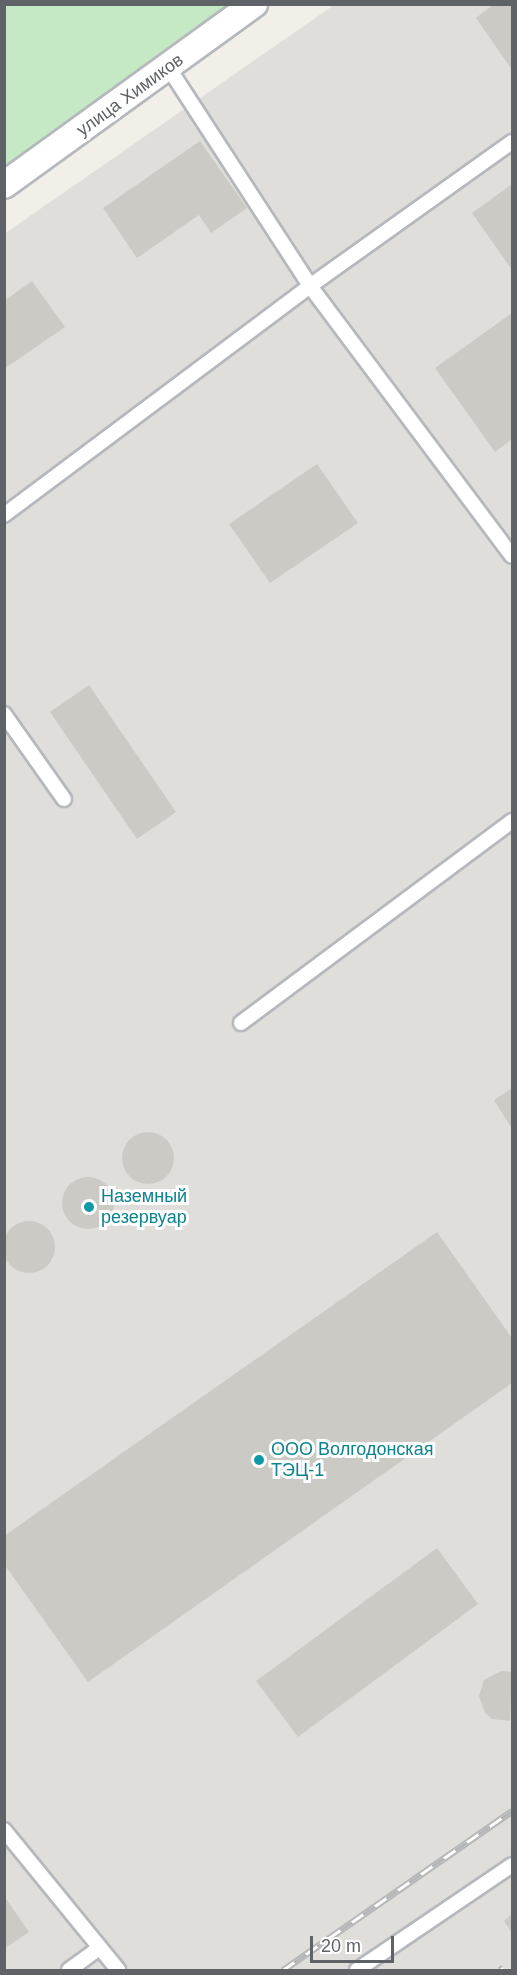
<!DOCTYPE html>
<meta charset="utf-8">
<style>
body{margin:0}
#map{position:relative;width:517px;height:1975px;overflow:hidden;background:#f1efe8;font-family:Helvetica,sans-serif}
div>[style]{position:absolute}
[style*='--x']{left:calc(var(--x)*1px);top:calc(var(--y)*1px);width:calc(var(--w)*1px);rotate:calc(var(--a)*1deg)}
.industrial>*{inset:0;background:#e0deda}
.green>*{inset:0;background:#c5e8c5}
.building>*{inset:0;background:#cccac5}
.round{border-radius:50%}
.roads{filter:drop-shadow(2px 0 #b5b8bc) drop-shadow(-2px 0 #b5b8bc) drop-shadow(0 2px #b5b8bc) drop-shadow(0 -2px #b5b8bc)}
.service>*{height:14px;margin:-7px;padding:0 7px;transform-origin:7px;border-radius:7px;background:#fff}
.minor>*{height:26px;margin:-13px;padding:0 13px;transform-origin:13px;border-radius:13px;background:#fff}
.rail>*{height:7px;margin-top:-3.5px;transform-origin:0;background:repeating-linear-gradient(90deg,#fff 0 14px,#b6b7b8 0 28px);box-sizing:border-box;border-block:2px solid #b6b7b8}
.dots>*{width:16px;height:16px;translate:-50% -50%;box-sizing:border-box;border:3px solid #fff;border-radius:50%}
span{translate:-50% -50%;white-space:nowrap;text-align:center;line-height:1.15;-webkit-text-stroke:6px #fff;paint-order:stroke}
.street-label{font-size:18px;color:#5f6368}
.culture-label{font-size:18px;color:#0d838f}
.left{translate:0 -50%;text-align:left}
.frame{position:absolute;inset:0;border:6px solid #5f6368;pointer-events:none}
.scale{position:absolute;left:310px;top:1936px;width:84px;height:27px;box-sizing:border-box;border:3px solid #5f6368;border-top:0;padding-left:8px;font-size:18px;line-height:21px;white-space:nowrap;color:#5f6368;-webkit-text-stroke:4px #fff;paint-order:stroke}
</style>
<div id="map">
<div class="industrial">
<div style="clip-path:polygon(334px 5px,512px 5px,512px 1970px,5px 1970px,4px 234px)"></div>
</div>
<div class="green">
<div style="clip-path:polygon(5px 5px,254px 5px,5px 185px)"></div>
</div>
<div class="building">
<div style="clip-path:polygon(494px 4px,512px 4px,512px 70px,476px 18px)"></div>
<div style="clip-path:polygon(200px 141px,247px 208px,211px 233px,199px 215px,137px 258px,103px 208px)"></div>
<div style="clip-path:polygon(512px 184px,512px 270px,472px 213px)"></div>
<div style="clip-path:polygon(32px 281px,65px 327px,4px 369px,4px 301px)"></div>
<div style="clip-path:polygon(512px 313px,512px 439px,495px 452px,435px 368px)"></div>
<div style="clip-path:polygon(317px 464px,358px 523px,270px 583px,229px 524px)"></div>
<div style="clip-path:polygon(89px 685px,176px 812px,137px 839px,50px 712px)"></div>
<div style="clip-path:polygon(512px 1088px,512px 1129px,494px 1100px)"></div>
<div class="round" style="left:122px;top:1132px;width:52px;height:52px"></div>
<div class="round" style="left:62px;top:1177px;width:52px;height:52px"></div>
<div class="round" style="left:3px;top:1221px;width:52px;height:52px"></div>
<div style="clip-path:polygon(437px 1232px,512px 1338px,512px 1383px,88px 1682px,4px 1564px,4px 1536px)"></div>
<div style="clip-path:polygon(437px 1548px,478px 1604px,298px 1737px,256px 1681px)"></div>
<div style="clip-path:polygon(501px 1671px,512px 1672px,510px 1721px,492px 1719px,485px 1713px,479px 1696px,484px 1680px)"></div>
<div style="clip-path:polygon(4px 1896px,29px 1932px,4px 1949px)"></div>
<div style="clip-path:polygon(512px 1914px,512px 1933px,504px 1921px)"></div>
</div>
<div class="roads">
<div class="service">
<div style="--x:168;--y:67;--w:261;--a:57"></div>
<div style="--x:310;--y:286;--w:337;--a:53.2"></div>
<div style="--x:4;--y:515;--w:382;--a:-36.8"></div>
<div style="--x:310;--y:286;--w:248;--a:-35.5"></div>
<div style="--x:4;--y:714;--w:104;--a:54.8"></div>
<div style="--x:241;--y:1023;--w:338;--a:-36.7"></div>
<div style="--x:4;--y:1830;--w:181;--a:50.8"></div>
<div style="--x:69;--y:1970;--w:36;--a:-36"></div>
<div style="--x:357;--y:1970;--w:187;--a:-34.1"></div>
</div>
<div class="minor">
<div style="--x:4;--y:185;--w:309;--a:-35.9"></div>
</div>
</div>
<div class="rail">
<div style="--x:283;--y:1970;--w:279;--a:-34.8"></div>
<div style="--x:500;--y:1970;--w:4;--a:-34"></div>
</div>
<div class="dots">
<div style="left:89px;top:1207px;background:#0f9aa8"></div>
<div style="left:259px;top:1460px;background:#0f9aa8"></div>
</div>
<div class="street-label">
<span style="left:130px;top:95px;rotate:-36deg">улица Химиков</span>
</div>
<div class="culture-label">
<span class="left" style="left:101px;top:1207px">Наземный<br>резервуар</span>
<span class="left" style="left:271px;top:1460px">ООО Волгодонская<br>ТЭЦ-1</span>
</div>
<div class="frame"></div>
<div class="scale">20 m</div>
</div>
